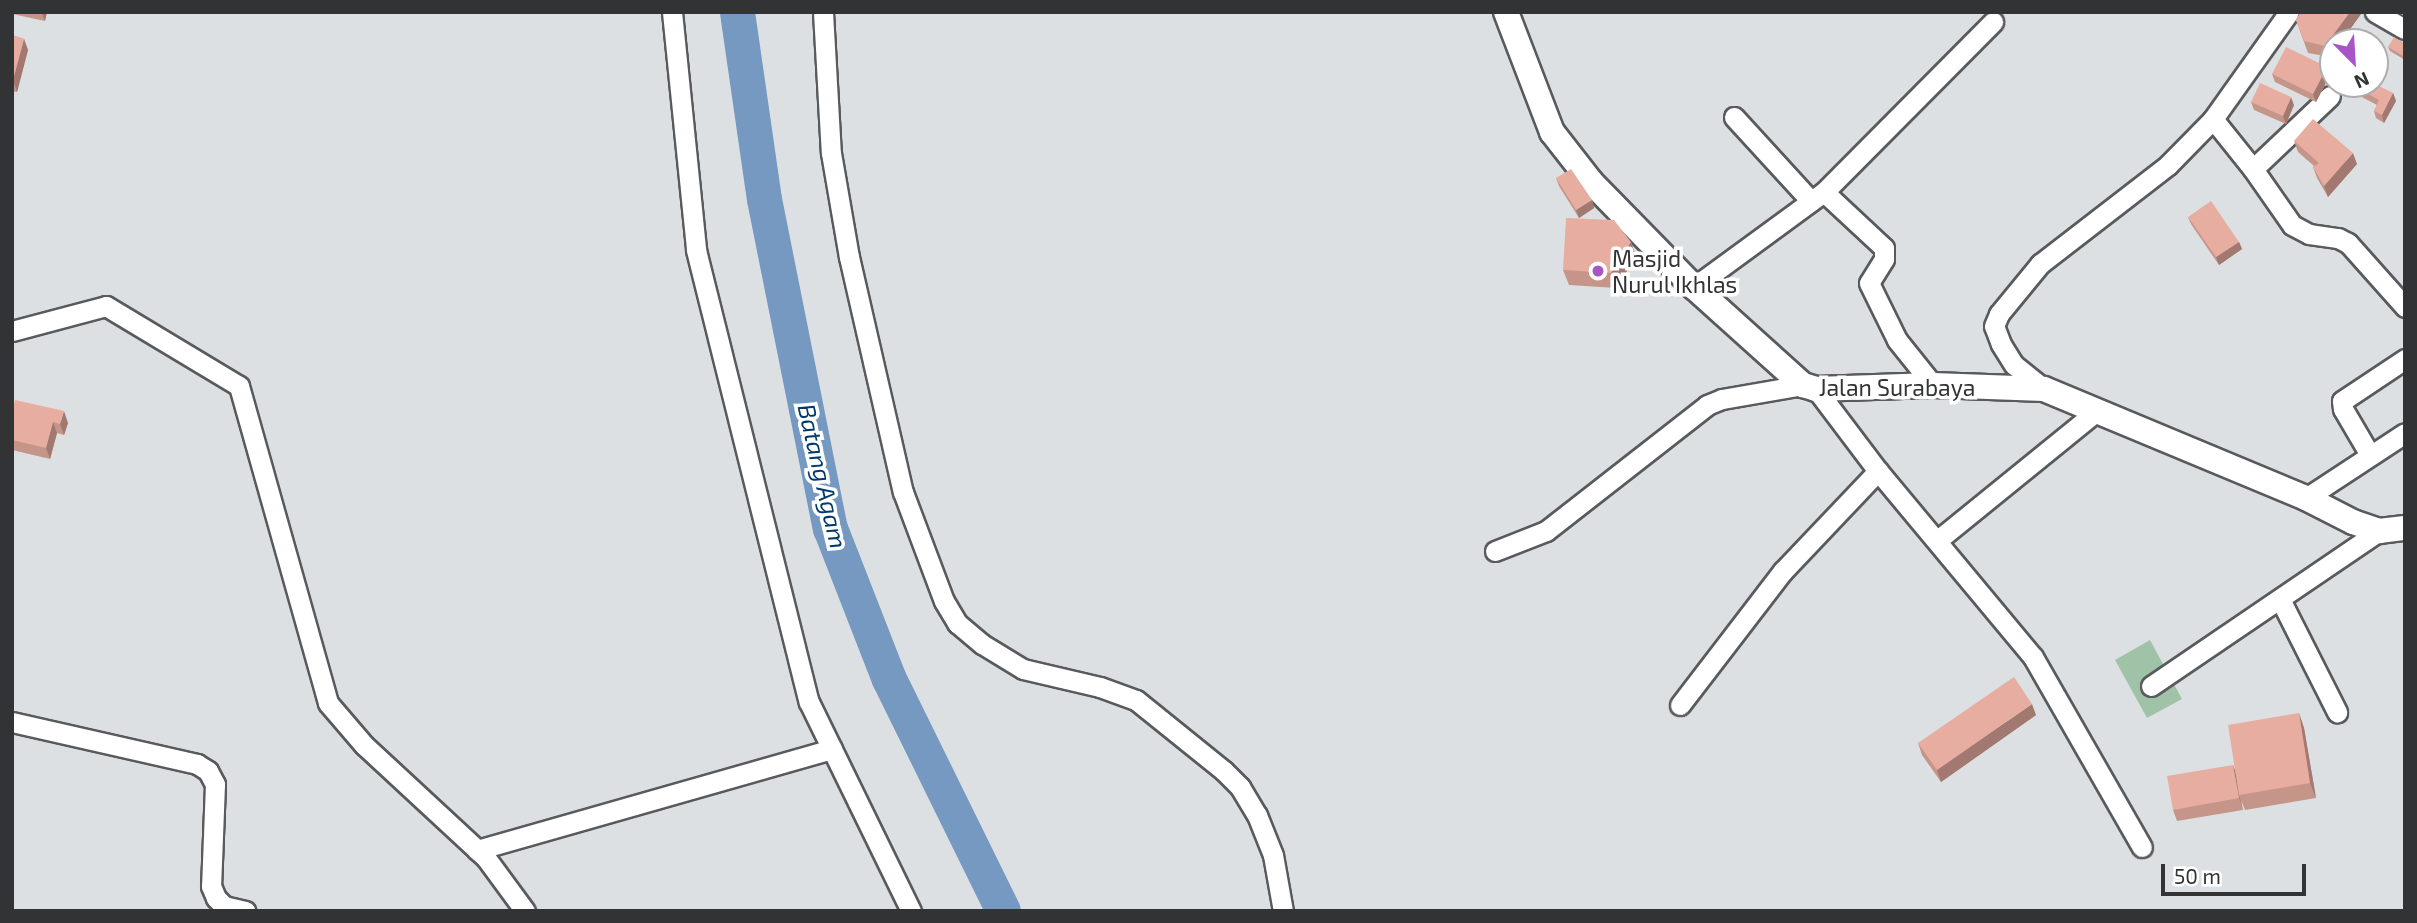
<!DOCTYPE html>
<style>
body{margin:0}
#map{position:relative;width:2417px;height:923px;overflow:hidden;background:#dde0e3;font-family:"Exo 2",sans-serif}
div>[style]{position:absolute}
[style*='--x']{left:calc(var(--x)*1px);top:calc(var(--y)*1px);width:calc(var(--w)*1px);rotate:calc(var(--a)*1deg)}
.green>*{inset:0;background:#a0c3a7}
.river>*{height:35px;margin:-17.5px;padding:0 17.5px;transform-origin:17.5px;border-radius:17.5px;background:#7599c0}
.roads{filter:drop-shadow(2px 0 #585a5d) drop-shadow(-2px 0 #585a5d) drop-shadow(0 2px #585a5d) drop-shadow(0 -2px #585a5d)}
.minor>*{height:19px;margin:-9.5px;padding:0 9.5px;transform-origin:9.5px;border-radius:9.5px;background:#fff}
.tertiary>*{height:24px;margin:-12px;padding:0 12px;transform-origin:12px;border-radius:12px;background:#fff}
.wall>*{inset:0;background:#c6958a}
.shaded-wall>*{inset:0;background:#a17970}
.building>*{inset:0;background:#e6ada0}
.dots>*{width:19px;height:19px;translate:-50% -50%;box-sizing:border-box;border:4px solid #fff;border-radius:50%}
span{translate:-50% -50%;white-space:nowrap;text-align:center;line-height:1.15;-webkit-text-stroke:7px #fff;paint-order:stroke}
.poi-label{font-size:23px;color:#323334}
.left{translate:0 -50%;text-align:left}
.street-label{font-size:23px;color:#323334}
.water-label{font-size:24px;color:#003a6a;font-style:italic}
.frame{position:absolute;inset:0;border:14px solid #323334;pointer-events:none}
.north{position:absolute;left:2319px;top:28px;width:70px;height:70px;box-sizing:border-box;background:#fff;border:2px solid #adadae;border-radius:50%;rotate:156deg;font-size:19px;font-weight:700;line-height:28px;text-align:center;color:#323334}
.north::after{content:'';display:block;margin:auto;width:24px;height:32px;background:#a756c6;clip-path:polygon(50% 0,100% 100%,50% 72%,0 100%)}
.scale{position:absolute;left:2161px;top:864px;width:145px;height:32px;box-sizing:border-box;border:4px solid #323334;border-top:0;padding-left:9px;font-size:21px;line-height:24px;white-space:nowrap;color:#323334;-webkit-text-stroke:5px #fff;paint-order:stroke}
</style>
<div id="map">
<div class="green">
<div style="clip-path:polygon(2150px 640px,2182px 699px,2147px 718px,2115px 660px)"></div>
</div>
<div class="river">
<div style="--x:737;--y:12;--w:189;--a:81.8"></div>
<div style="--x:764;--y:199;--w:336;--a:78.7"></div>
<div style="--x:830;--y:528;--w:162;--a:68.7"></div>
<div style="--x:889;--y:679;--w:258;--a:63.8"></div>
</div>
<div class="roads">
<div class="minor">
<div style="--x:672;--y:12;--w:239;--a:84.2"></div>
<div style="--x:696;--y:250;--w:466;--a:76"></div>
<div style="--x:809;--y:702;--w:233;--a:64"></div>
<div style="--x:823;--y:12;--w:141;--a:86.8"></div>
<div style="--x:831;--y:153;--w:106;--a:80.2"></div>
<div style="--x:849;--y:257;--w:241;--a:77.1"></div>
<div style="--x:903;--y:492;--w:116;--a:69.4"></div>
<div style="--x:944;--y:601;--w:26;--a:59"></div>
<div style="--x:957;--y:623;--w:33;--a:40"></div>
<div style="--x:982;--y:644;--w:48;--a:31.4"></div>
<div style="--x:1023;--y:669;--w:79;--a:13.2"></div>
<div style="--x:1100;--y:687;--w:38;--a:20"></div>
<div style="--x:1136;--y:700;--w:113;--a:38.9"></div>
<div style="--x:1224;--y:771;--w:23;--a:45"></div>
<div style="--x:1240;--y:787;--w:33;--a:59"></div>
<div style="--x:1257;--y:815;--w:43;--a:68.2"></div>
<div style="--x:1273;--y:855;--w:57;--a:79.9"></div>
<div style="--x:2375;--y:12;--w:34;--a:30"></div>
<div style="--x:1734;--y:117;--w:114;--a:47.5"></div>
<div style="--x:2213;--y:119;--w:64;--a:51.3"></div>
<div style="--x:2253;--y:169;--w:106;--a:-43.5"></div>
<div style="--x:2253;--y:169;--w:68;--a:55.1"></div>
<div style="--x:2292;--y:225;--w:19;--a:28"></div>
<div style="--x:2309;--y:234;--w:29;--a:8"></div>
<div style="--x:2338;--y:238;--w:11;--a:27"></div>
<div style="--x:2348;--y:243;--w:86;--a:48.3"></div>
<div style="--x:1824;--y:192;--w:82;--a:43"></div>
<div style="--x:1884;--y:248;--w:11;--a:90"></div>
<div style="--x:1884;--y:259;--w:28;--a:122"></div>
<div style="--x:1869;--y:283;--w:64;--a:63.8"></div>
<div style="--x:1897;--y:340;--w:58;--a:51.3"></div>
<div style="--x:1694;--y:287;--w:161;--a:-36.2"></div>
<div style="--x:1824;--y:192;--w:240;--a:-45.2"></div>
<div style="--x:12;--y:331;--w:97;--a:-14.9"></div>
<div style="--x:106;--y:306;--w:155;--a:31"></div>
<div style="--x:239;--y:386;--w:329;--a:74.3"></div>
<div style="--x:328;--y:703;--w:55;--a:49.4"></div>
<div style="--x:364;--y:745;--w:166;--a:42.8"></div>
<div style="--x:486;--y:858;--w:66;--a:53.7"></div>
<div style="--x:1816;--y:389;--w:103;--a:52.9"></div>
<div style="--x:1878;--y:471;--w:242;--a:50.2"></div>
<div style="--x:2033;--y:657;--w:219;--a:60.2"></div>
<div style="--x:2044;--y:389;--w:38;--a:-141"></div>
<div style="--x:2014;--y:365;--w:25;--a:-122"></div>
<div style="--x:2001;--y:344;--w:19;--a:-111"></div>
<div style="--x:1994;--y:326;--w:13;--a:-67"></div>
<div style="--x:1999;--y:314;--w:65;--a:-50.6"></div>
<div style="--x:2040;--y:264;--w:162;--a:-37.7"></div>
<div style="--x:2168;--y:165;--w:64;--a:-45.6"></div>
<div style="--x:2213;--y:119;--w:131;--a:-54.6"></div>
<div style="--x:2370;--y:455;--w:53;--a:-120.4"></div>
<div style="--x:2343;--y:409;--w:8;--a:-97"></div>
<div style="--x:2342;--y:401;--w:76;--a:-33.7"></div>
<div style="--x:2306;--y:498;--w:118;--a:-33.3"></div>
<div style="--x:1938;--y:540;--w:206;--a:-39.1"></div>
<div style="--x:1495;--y:551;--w:55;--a:-21.4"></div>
<div style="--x:1546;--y:531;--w:204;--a:-38"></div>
<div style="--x:1707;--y:405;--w:16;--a:-22"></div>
<div style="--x:1722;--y:399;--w:82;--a:-9.8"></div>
<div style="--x:2280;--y:599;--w:127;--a:63.2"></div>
<div style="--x:2151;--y:686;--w:276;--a:-34.2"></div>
<div style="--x:1680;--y:705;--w:169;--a:-52.5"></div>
<div style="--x:1783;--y:571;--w:138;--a:-46.5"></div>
<div style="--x:12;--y:722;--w:190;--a:12.8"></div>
<div style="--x:197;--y:764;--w:13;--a:32"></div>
<div style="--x:208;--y:771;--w:15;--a:62"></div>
<div style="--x:215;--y:784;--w:102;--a:92.2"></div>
<div style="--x:211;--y:886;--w:13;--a:67"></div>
<div style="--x:216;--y:898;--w:11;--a:45"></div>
<div style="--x:224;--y:906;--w:22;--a:13"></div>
<div style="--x:477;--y:850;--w:369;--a:-15.9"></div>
</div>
<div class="tertiary">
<div style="--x:1506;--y:12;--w:129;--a:69"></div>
<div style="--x:1552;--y:132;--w:63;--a:52"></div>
<div style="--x:1591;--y:182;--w:147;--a:45.6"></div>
<div style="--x:1694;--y:287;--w:147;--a:42"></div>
<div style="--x:1803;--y:385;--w:14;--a:17"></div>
<div style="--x:1816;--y:389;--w:117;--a:-2"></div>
<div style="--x:1933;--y:385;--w:111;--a:2.1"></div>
<div style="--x:2044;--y:389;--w:284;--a:22.6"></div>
<div style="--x:2306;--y:498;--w:53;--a:27.1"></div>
<div style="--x:2353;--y:522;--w:28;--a:19"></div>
<div style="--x:2379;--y:531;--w:26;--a:-7"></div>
</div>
</div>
<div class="wall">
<div style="clip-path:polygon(12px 12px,47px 12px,45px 21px,12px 14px)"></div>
<div style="clip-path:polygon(2301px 12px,2360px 12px,2361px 14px,2330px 57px,2308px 53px,2296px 20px)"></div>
<div style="clip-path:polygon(2396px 12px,2405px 12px,2405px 16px)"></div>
<div style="clip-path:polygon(12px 35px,24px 39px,28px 50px,17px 92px,12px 91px)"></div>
<div style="clip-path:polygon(2405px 44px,2405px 60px,2390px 51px,2388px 47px)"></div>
<div style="clip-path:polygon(2272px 74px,2330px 75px,2316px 102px,2275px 82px)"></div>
<div style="clip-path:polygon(2355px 87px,2393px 93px,2396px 101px,2384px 123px,2376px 118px,2374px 111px,2377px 105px,2358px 95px)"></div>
<div style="clip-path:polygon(2251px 102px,2294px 105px,2286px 124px,2254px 110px)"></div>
<div style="clip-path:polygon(2294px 141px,2357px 164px,2328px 197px,2317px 178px,2313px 167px,2314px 166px,2298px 152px)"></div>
<div style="clip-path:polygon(1556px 178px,1592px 200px,1594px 208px,1579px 218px,1559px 186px)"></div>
<div style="clip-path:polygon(2188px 217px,2239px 242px,2242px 249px,2219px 265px,2191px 224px)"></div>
<div style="clip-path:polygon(1631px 242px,1636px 257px,1616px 288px,1569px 285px,1563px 270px)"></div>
<div style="clip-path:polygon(12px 411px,68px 423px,64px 435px,57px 433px,50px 459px,12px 450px)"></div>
<div style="clip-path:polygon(2299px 713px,2304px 728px,2316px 798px,2245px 810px,2241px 800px,2243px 810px,2177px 821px,2173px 810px,2233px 765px,2236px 772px)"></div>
<div style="clip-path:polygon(2036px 715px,1941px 782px,1922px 755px,1918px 743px)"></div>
</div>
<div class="shaded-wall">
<div style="clip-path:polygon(42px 12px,47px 12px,45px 21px,42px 13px)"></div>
<div style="clip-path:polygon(2350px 12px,2360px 12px,2361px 14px,2341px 42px,2333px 42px,2333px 53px,2330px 57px,2325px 46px)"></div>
<div style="clip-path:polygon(24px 39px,28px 50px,17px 92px,13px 80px)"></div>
<div style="clip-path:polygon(2327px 67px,2330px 75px,2316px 102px,2313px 94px)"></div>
<div style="clip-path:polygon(2393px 93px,2396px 101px,2384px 123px,2382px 115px)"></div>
<div style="clip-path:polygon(2291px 97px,2294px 105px,2286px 124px,2283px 116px)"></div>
<div style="clip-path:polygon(2353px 153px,2357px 164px,2328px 197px,2324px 186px)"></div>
<div style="clip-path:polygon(1592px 200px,1594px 208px,1579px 218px,1576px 210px)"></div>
<div style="clip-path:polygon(1631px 242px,1636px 257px,1616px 288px,1611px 273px)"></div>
<div style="clip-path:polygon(2239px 242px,2242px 249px,2219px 265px,2216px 257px)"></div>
<div style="clip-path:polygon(64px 411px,68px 423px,64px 435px,60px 424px)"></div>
<div style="clip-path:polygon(53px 422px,57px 433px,50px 459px,46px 448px)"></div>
<div style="clip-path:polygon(2032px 704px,2036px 715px,1941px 782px,1937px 770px)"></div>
<div style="clip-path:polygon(2299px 713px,2304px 728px,2316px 798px,2310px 783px)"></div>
<div style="clip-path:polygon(2233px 765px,2237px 777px,2239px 795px,2243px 810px,2239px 798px)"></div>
</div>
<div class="building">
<div style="clip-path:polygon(2301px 12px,2350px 12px,2325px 46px,2304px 41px,2296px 20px)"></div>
<div style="clip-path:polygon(12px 35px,24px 39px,13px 80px,12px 80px)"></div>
<div style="clip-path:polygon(2394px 37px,2405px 44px,2405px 57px,2388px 47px)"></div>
<div style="clip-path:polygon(2286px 47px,2327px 67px,2313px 94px,2272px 74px)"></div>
<div style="clip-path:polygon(2260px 83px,2291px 97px,2283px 116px,2251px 102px)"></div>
<div style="clip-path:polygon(2356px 84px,2375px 84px,2393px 93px,2382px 115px,2374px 111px,2379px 100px,2355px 87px)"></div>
<div style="clip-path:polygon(2313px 119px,2353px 153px,2324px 186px,2313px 167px,2319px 163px,2294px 141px)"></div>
<div style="clip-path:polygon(1571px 169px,1592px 200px,1576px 210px,1556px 178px)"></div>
<div style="clip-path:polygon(2211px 201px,2239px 242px,2216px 257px,2188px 217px)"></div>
<div style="clip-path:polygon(1566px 218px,1614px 220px,1631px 242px,1611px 273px,1563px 270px)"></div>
<div style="clip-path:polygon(15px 400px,64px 411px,60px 424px,53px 422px,46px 448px,12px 440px,12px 411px)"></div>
<div style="clip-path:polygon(2014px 677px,2032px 704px,1937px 770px,1918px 743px)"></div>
<div style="clip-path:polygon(2299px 713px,2310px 783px,2239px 795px,2228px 725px)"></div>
<div style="clip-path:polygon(2233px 765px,2239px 798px,2173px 810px,2167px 776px)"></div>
</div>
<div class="dots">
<div style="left:1598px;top:271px;background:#a756c6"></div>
</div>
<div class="poi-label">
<span class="left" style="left:1612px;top:271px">Masjid<br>Nurul Ikhlas</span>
</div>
<div class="street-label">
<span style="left:1897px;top:387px">Jalan Surabaya</span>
</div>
<div class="water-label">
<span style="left:823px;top:476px;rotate:77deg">Batang Agam</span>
</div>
<div class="frame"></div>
<div class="north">N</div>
<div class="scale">50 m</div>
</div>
